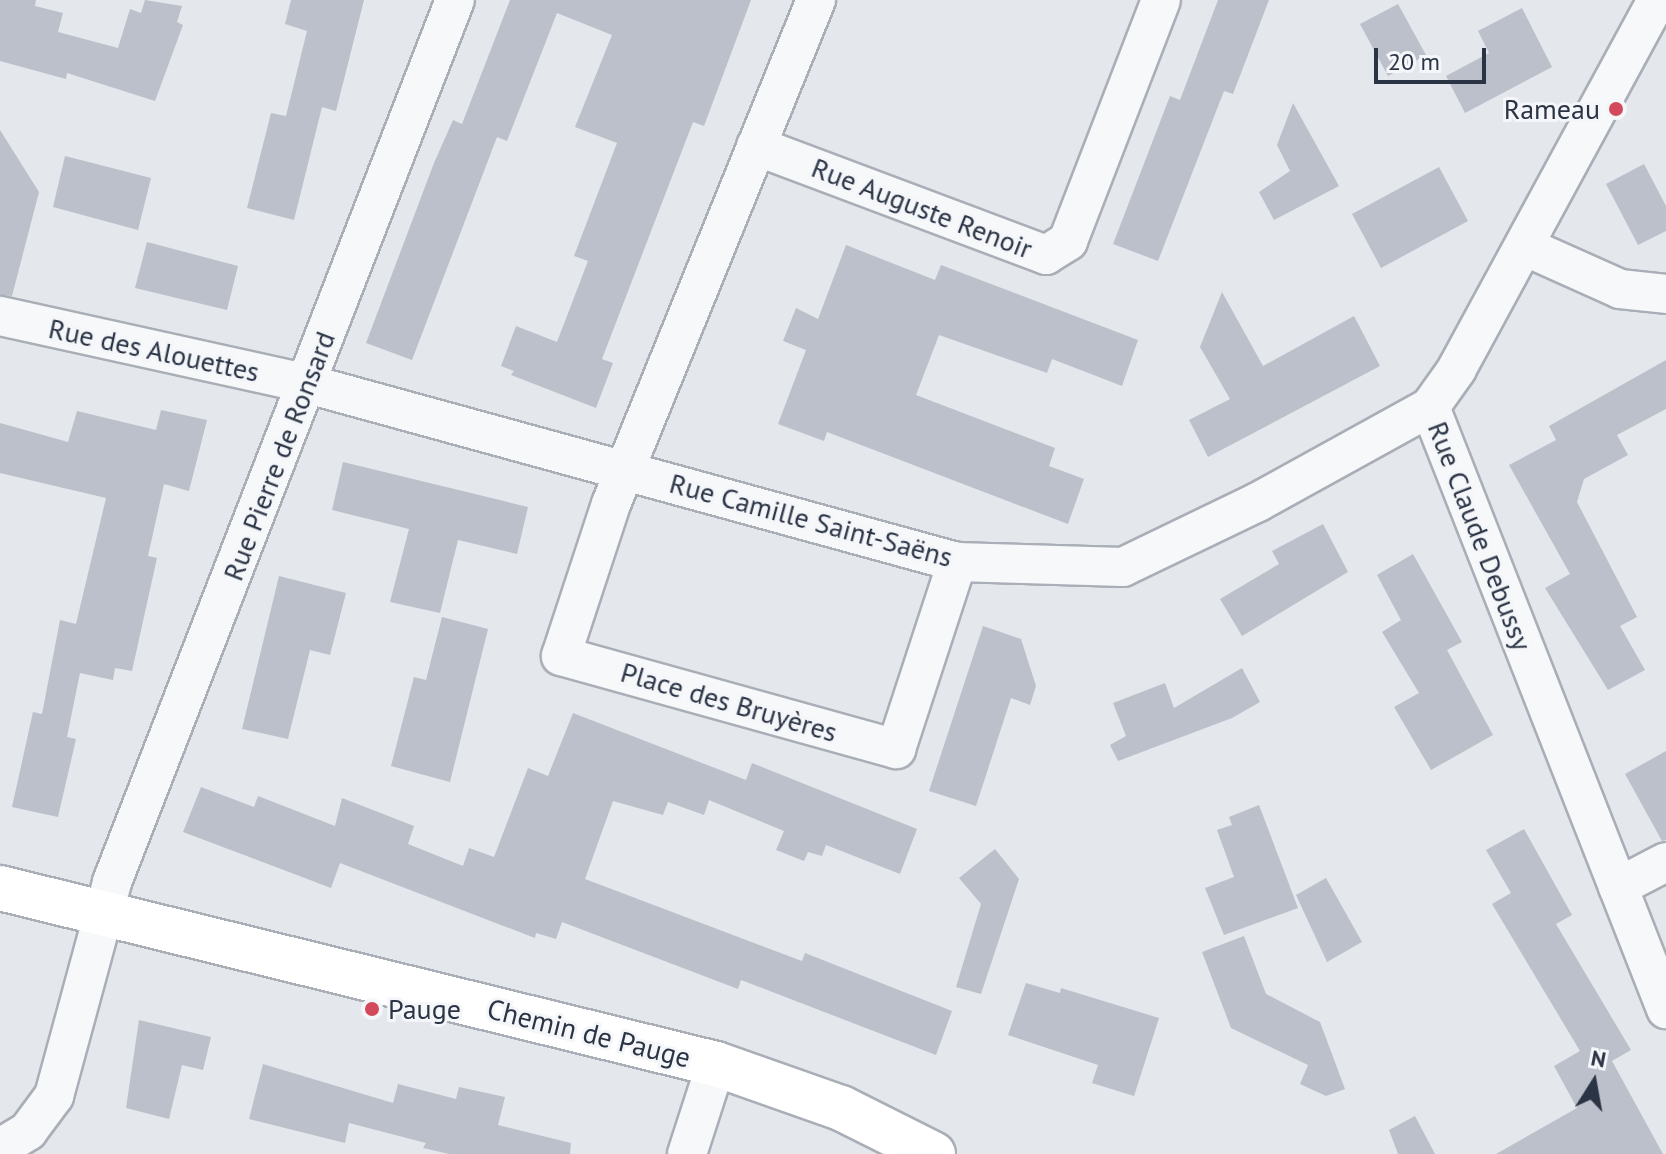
<!DOCTYPE html>
<meta charset="utf-8">
<style>
body{margin:0}
#map{position:relative;width:1666px;height:1154px;overflow:hidden;background:#e4e7ec;font-family:"PT Sans",sans-serif}
div>[style]{position:absolute}
[style*='--x']{left:calc(var(--x)*1px);top:calc(var(--y)*1px);width:calc(var(--w)*1px);rotate:calc(var(--a)*1deg)}
.building>*{inset:0;background:#bbc0ca}
.roads{filter:drop-shadow(2px 0 #a9aeb7) drop-shadow(-2px 0 #a9aeb7) drop-shadow(0 2px #a9aeb7) drop-shadow(0 -2px #a9aeb7)}
.street>*{height:38px;margin:-19px;padding:0 19px;transform-origin:19px;border-radius:19px;background:#f7f8fa}
.secondary>*{height:44px;margin:-22px;padding:0 22px;transform-origin:22px;border-radius:22px;background:#fff}
.dots>*{width:22px;height:22px;translate:-50% -50%;box-sizing:border-box;border:4px solid #f4f6f9;border-radius:50%}
span{translate:-50% -50%;white-space:nowrap;text-align:center;line-height:1.15;-webkit-text-stroke:6px #f4f6f9;paint-order:stroke}
.poi-label{font-size:28px;color:#2b3445}
.right{translate:-100% -50%;text-align:right}
.left{translate:0 -50%;text-align:left}
.street-label{font-size:28px;color:#2b3445}
.north{position:absolute;left:1554px;top:1042px;width:80px;height:80px;-webkit-text-stroke:6px #f4f6f9;paint-order:stroke;rotate:11deg;font-size:22px;font-weight:700;line-height:32px;text-align:center;color:#2b3445}
.north::after{content:'';display:block;margin:auto;width:28px;height:36px;background:#2b3445;clip-path:polygon(50% 0,100% 100%,50% 72%,0 100%)}
.scale{position:absolute;left:1374px;top:48px;width:112px;height:36px;box-sizing:border-box;border:4px solid #2b3445;border-top:0;padding-left:10px;font-size:24px;line-height:28px;white-space:nowrap;color:#2b3445;-webkit-text-stroke:6px #f4f6f9;paint-order:stroke}
</style>
<div id="map">
<div class="building">
<div style="clip-path:polygon(0 0,36px 0,35px 6px,63px 13px,58px 32px,118px 48px,130px 9px,141px 13px,145px 0,182px 6px,177px 22px,183px 25px,155px 101px,67px 73px,66px 79px,0 61px)"></div>
<div style="clip-path:polygon(291px 0,364px 0,336px 111px,322px 107px,294px 220px,247px 208px,271px 113px,286px 116px,307px 31px,285px 24px)"></div>
<div style="clip-path:polygon(510px 0,751px 0,704px 126px,693px 122px,602px 359px,613px 363px,596px 408px,511px 375px,514px 371px,501px 366px,516px 326px,557px 342px,588px 261px,574px 256px,617px 143px,575px 127px,612px 35px,557px 13px,507px 141px,497px 137px,412px 360px,366px 343px,434px 163px,453px 120px,462px 124px)"></div>
<div style="clip-path:polygon(1218px 0,1269px 0,1233px 94px,1224px 91px,1158px 261px,1113px 244px,1170px 96px,1180px 100px)"></div>
<div style="clip-path:polygon(1398px 4px,1426px 55px,1388px 76px,1360px 24px)"></div>
<div style="clip-path:polygon(1522px 8px,1552px 67px,1465px 113px,1446px 76px,1489px 53px,1478px 31px)"></div>
<div style="clip-path:polygon(1293px 103px,1339px 186px,1274px 220px,1259px 192px,1290px 171px,1277px 145px)"></div>
<div style="clip-path:polygon(0 130px,39px 192px,12px 296px,0 295px)"></div>
<div style="clip-path:polygon(65px 156px,151px 178px,138px 230px,53px 207px)"></div>
<div style="clip-path:polygon(1644px 164px,1666px 206px,1666px 231px,1638px 245px,1606px 184px)"></div>
<div style="clip-path:polygon(1439px 167px,1468px 221px,1381px 268px,1352px 214px)"></div>
<div style="clip-path:polygon(147px 242px,238px 266px,227px 310px,135px 288px)"></div>
<div style="clip-path:polygon(846px 245px,935px 280px,941px 265px,1138px 340px,1122px 386px,1052px 359px,1047px 373px,939px 335px,916px 395px,1055px 448px,1049px 466px,1084px 479px,1068px 524px,827px 432px,824px 441px,778px 424px,806px 350px,783px 341px,796px 308px,818px 319px)"></div>
<div style="clip-path:polygon(1222px 292px,1263px 366px,1354px 316px,1380px 366px,1208px 457px,1189px 420px,1230px 399px,1200px 347px)"></div>
<div style="clip-path:polygon(1666px 360px,1666px 409px,1617px 435px,1628px 455px,1584px 479px,1577px 502px,1637px 617px,1620px 626px,1645px 670px,1608px 690px,1545px 588px,1570px 574px,1509px 465px,1556px 440px,1549px 426px)"></div>
<div style="clip-path:polygon(161px 410px,207px 420px,189px 491px,164px 484px,148px 556px,157px 558px,132px 671px,115px 668px,113px 680px,80px 673px,67px 737px,76px 739px,58px 817px,12px 807px,33px 712px,42px 714px,60px 620px,76px 624px,106px 498px,0 473px,0 423px,68px 442px,77px 411px,156px 430px)"></div>
<div style="clip-path:polygon(343px 462px,528px 507px,517px 554px,458px 540px,440px 613px,390px 602px,409px 529px,332px 510px)"></div>
<div style="clip-path:polygon(1323px 524px,1348px 572px,1242px 636px,1220px 599px,1279px 564px,1272px 551px)"></div>
<div style="clip-path:polygon(1413px 554px,1462px 642px,1447px 650px,1493px 735px,1431px 770px,1394px 707px,1419px 693px,1382px 632px,1401px 620px,1377px 575px)"></div>
<div style="clip-path:polygon(279px 576px,346px 593px,330px 655px,310px 650px,288px 739px,242px 729px)"></div>
<div style="clip-path:polygon(442px 617px,488px 629px,450px 782px,391px 766px,414px 677px,426px 680px)"></div>
<div style="clip-path:polygon(983px 626px,1021px 639px,1036px 686px,1030px 705px,1011px 698px,976px 806px,929px 791px)"></div>
<div style="clip-path:polygon(1242px 668px,1260px 702px,1232px 718px,1118px 761px,1110px 745px,1126px 736px,1113px 703px,1165px 683px,1174px 708px)"></div>
<div style="clip-path:polygon(573px 713px,746px 780px,752px 763px,917px 829px,900px 874px,826px 845px,822px 856px,808px 852px,804px 861px,776px 850px,784px 831px,709px 800px,704px 815px,668px 802px,663px 815px,613px 801px,585px 879px,802px 961px,805px 953px,952px 1011px,936px 1055px,741px 980px,738px 989px,562px 922px,556px 939px,536px 933px,535px 938px,340px 863px,331px 888px,183px 832px,201px 787px,254px 807px,258px 796px,335px 826px,342px 798px,414px 826px,408px 844px,463px 866px,469px 848px,494px 857px,528px 768px,548px 776px)"></div>
<div style="clip-path:polygon(1666px 751px,1666px 840px,1662px 841px,1625px 774px)"></div>
<div style="clip-path:polygon(1259px 805px,1298px 908px,1224px 935px,1205px 888px,1234px 877px,1217px 830px,1232px 825px,1229px 817px)"></div>
<div style="clip-path:polygon(1524px 829px,1572px 915px,1556px 924px,1631px 1050px,1612px 1061px,1663px 1154px,1496px 1154px,1577px 1108px,1554px 1066px,1580px 1051px,1492px 904px,1511px 893px,1486px 850px)"></div>
<div style="clip-path:polygon(995px 849px,1019px 879px,981px 994px,956px 987px,981px 904px,959px 878px)"></div>
<div style="clip-path:polygon(1326px 878px,1362px 942px,1327px 962px,1296px 895px)"></div>
<div style="clip-path:polygon(1244px 936px,1266px 994px,1320px 1022px,1345px 1089px,1326px 1096px,1300px 1084px,1308px 1065px,1231px 1028px,1202px 952px)"></div>
<div style="clip-path:polygon(1026px 983px,1060px 993px,1061px 988px,1159px 1018px,1134px 1096px,1092px 1083px,1098px 1065px,1008px 1035px)"></div>
<div style="clip-path:polygon(139px 1020px,211px 1037px,203px 1070px,182px 1065px,169px 1119px,126px 1108px)"></div>
<div style="clip-path:polygon(263px 1064px,393px 1103px,398px 1084px,456px 1099px,459px 1087px,505px 1097px,498px 1125px,571px 1143px,570px 1154px,449px 1154px,423px 1148px,426px 1143px,349px 1123px,345px 1143px,249px 1119px)"></div>
<div style="clip-path:polygon(1415px 1116px,1435px 1154px,1398px 1154px,1389px 1130px)"></div>
</div>
<div class="roads">
<div class="street">
<div style="--x:816;--y:0;--w:544;--a:112.13"></div>
<div style="--x:611;--y:504;--w:160;--a:108.2"></div>
<div style="--x:561;--y:656;--w:348;--a:15.5"></div>
<div style="--x:896;--y:749;--w:197;--a:-71.9"></div>
<div style="--x:1657;--y:0;--w:420;--a:118.5"></div>
<div style="--x:1457;--y:369;--w:47;--a:125.4"></div>
<div style="--x:1430;--y:407;--w:647;--a:68.59"></div>
<div style="--x:756;--y:146;--w:310;--a:20.6"></div>
<div style="--x:1046;--y:255;--w:26;--a:-32"></div>
<div style="--x:1068;--y:241;--w:258;--a:-68.9"></div>
<div style="--x:1524;--y:246;--w:105;--a:24.1"></div>
<div style="--x:1620;--y:289;--w:46;--a:6.2"></div>
<div style="--x:0;--y:316;--w:315;--a:12.4"></div>
<div style="--x:308;--y:384;--w:673;--a:15.34"></div>
<div style="--x:957;--y:562;--w:166;--a:1.7"></div>
<div style="--x:1123;--y:567;--w:150;--a:-25.7"></div>
<div style="--x:1258;--y:502;--w:196;--a:-28.9"></div>
<div style="--x:1618;--y:887;--w:54;--a:-27.5"></div>
<div style="--x:0;--y:1148;--w:33;--a:-31"></div>
<div style="--x:28;--y:1131;--w:44;--a:-53.4"></div>
<div style="--x:54;--y:1096;--w:222;--a:-74.8"></div>
<div style="--x:112;--y:882;--w:946;--a:-68.75"></div>
<div style="--x:687;--y:1154;--w:95;--a:-72.1"></div>
</div>
<div class="secondary">
<div style="--x:0;--y:888;--w:737;--a:13.81"></div>
<div style="--x:716;--y:1064;--w:133;--a:19.4"></div>
<div style="--x:841;--y:1108;--w:103;--a:26.6"></div>
</div>
</div>
<div class="dots">
<div style="left:1616px;top:109px;background:#d1495b"></div>
<div style="left:372px;top:1009px;background:#d1495b"></div>
</div>
<div class="poi-label">
<span class="right" style="left:1600px;top:109px">Rameau</span>
<span class="left" style="left:388px;top:1009px">Pauge</span>
</div>
<div class="street-label">
<span style="left:922px;top:208px;rotate:21deg">Rue Auguste Renoir</span>
<span style="left:154px;top:350px;rotate:12deg">Rue des Alouettes</span>
<span style="left:279px;top:456px;rotate:-69deg">Rue Pierre de Ronsard</span>
<span style="left:811px;top:520px;rotate:15deg">Rue Camille Saint-Saëns</span>
<span style="left:1480px;top:536px;rotate:69deg">Rue Claude Debussy</span>
<span style="left:729px;top:702px;rotate:16deg">Place des Bruyères</span>
<span style="left:589px;top:1033px;rotate:14deg">Chemin de Pauge</span>
</div>
<div class="north">N</div>
<div class="scale">20 m</div>
</div>
